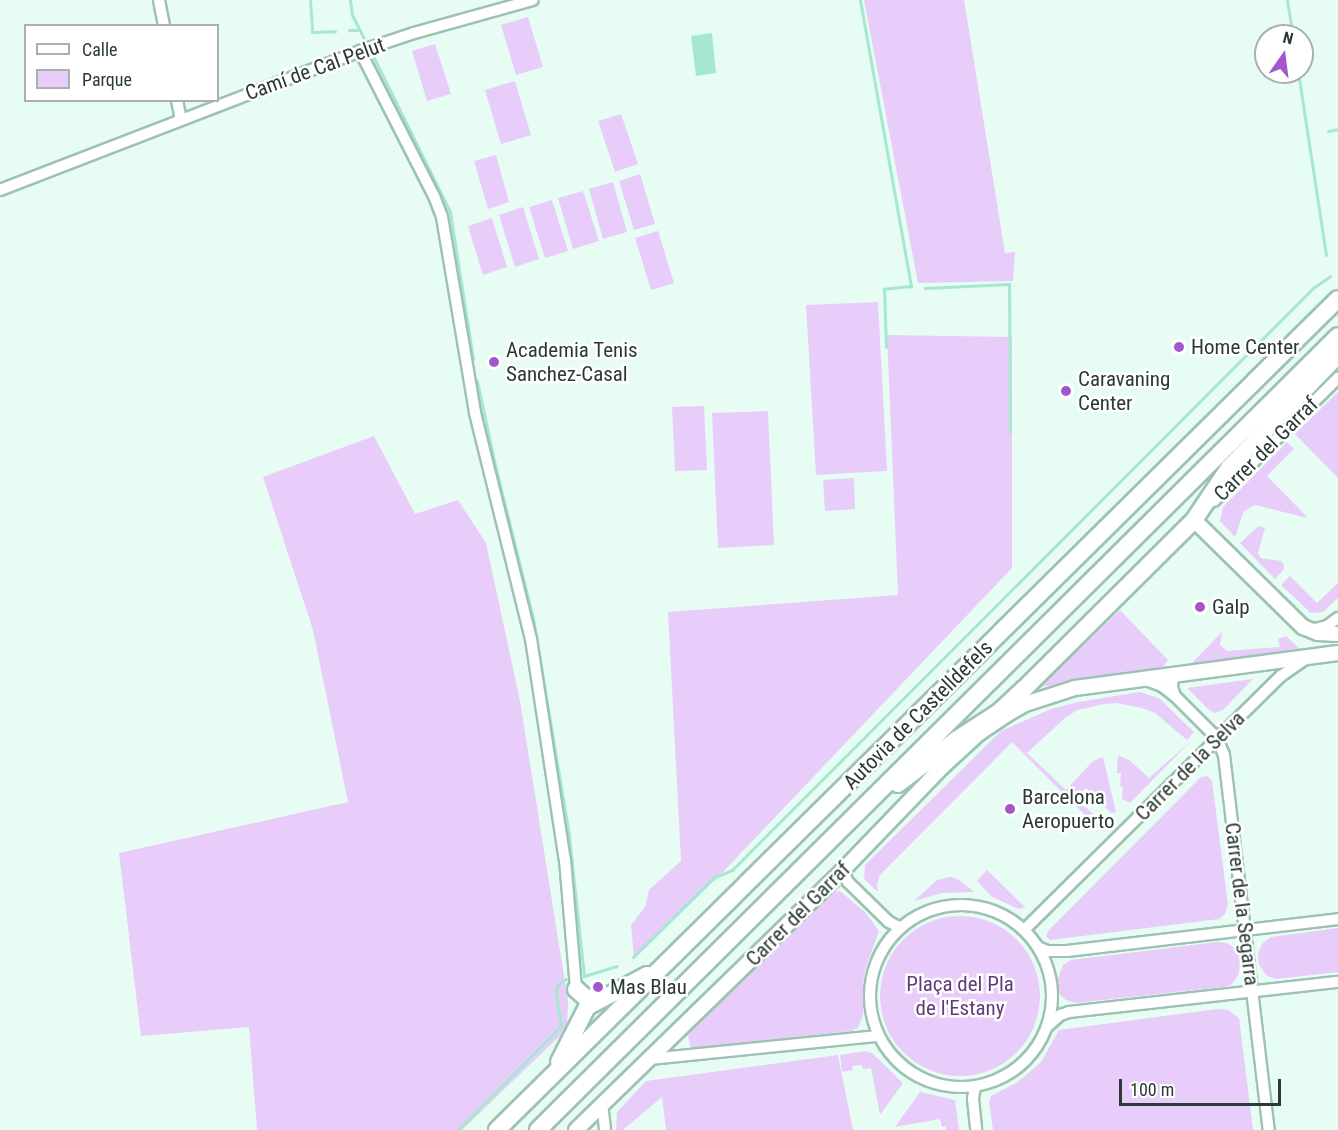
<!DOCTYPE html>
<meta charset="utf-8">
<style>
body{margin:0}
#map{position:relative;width:1338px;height:1130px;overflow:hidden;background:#e7fdf4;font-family:"Roboto Condensed",sans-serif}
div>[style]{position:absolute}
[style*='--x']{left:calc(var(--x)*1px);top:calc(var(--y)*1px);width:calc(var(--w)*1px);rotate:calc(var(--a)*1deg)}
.green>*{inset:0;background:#e8ccfa}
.round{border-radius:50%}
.water>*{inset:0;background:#a6e7cf}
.stream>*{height:3px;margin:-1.5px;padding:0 1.5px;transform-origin:1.5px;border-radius:1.5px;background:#a6e7cf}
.roads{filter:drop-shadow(2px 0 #9dc2b4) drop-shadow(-2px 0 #9dc2b4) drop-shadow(0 2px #9dc2b4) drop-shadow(0 -2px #9dc2b4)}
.minor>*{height:10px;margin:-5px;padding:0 5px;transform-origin:5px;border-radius:5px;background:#fff}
.minor>.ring{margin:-5px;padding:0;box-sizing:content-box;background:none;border:10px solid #fff;border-radius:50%}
.major>*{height:14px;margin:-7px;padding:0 7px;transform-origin:7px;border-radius:7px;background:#fff}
.highway>*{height:16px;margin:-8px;padding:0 8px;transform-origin:8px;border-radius:8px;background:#fff}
.dots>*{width:16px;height:16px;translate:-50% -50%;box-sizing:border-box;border:3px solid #fff;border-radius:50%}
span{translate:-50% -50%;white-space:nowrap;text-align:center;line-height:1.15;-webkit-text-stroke:5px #fff;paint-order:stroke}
.street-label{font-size:21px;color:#2b3a34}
.poi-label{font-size:21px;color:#2b3a34}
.left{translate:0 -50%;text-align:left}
.park-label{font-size:21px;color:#613b76}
.legend{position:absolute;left:24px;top:24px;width:195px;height:78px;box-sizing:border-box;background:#fff;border:2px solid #aab0ae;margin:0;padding:8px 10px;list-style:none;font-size:18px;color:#2b3a34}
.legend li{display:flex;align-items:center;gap:12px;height:30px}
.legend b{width:30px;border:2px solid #aab0ae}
.north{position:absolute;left:1254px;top:24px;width:60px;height:60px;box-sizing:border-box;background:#fff;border:2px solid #aab0ae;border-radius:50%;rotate:14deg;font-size:16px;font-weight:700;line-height:24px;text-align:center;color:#2b3a34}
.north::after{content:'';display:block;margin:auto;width:21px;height:27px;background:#a357ca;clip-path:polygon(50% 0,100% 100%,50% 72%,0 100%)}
.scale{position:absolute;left:1119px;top:1079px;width:162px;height:27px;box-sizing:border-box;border:3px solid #2b3a34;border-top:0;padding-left:8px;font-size:18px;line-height:21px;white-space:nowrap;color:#2b3a34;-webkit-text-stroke:4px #fff;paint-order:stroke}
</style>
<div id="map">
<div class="green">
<div style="clip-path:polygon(864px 0,964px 0,1005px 253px,1015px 252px,1013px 281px,918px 283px)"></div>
<div style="clip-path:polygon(528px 17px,543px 67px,516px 75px,501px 25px)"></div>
<div style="clip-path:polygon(435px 44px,451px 94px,427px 101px,412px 51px)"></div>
<div style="clip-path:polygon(515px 81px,531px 135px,501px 144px,485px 90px)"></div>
<div style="clip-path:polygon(621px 114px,638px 164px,615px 172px,598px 121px)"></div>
<div style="clip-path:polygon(496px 155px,509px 202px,488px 209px,474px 161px)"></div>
<div style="clip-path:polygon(640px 174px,655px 224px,634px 230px,619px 181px)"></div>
<div style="clip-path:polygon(613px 182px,627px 232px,603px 239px,589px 189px)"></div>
<div style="clip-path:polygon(583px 191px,599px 241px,573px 249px,558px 198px)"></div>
<div style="clip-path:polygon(552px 200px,568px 251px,545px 258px,529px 207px)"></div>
<div style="clip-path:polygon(523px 207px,539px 259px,515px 267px,499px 215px)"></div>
<div style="clip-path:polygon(492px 218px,507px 267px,483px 275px,468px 226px)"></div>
<div style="clip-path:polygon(658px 231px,674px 283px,651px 290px,635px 238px)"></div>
<div style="clip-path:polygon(878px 302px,887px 471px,816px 475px,806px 305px)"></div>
<div style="clip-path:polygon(887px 335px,1012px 337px,1012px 568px,721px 874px,634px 959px,631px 925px,645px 907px,649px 890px,681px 861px,668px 612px,898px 595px)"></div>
<div style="clip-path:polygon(1338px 392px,1338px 478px,1295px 434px)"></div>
<div style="clip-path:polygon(704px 406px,707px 470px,675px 471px,672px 407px)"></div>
<div style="clip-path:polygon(768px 411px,774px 545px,718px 548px,712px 413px)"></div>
<div style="clip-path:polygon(374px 436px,415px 514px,458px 500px,486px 543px,520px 701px,568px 1001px,567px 1029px,462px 1130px,257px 1130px,249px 1027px,141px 1036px,119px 853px,348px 802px,313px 630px,263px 477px)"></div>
<div style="clip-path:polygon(1287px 442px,1294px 449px,1267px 476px,1308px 518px,1255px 505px,1244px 511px,1235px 537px,1220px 521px,1223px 507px)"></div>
<div style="clip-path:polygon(854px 478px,855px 509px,825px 511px,823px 480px)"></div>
<div style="clip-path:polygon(1259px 526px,1265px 528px,1258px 553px,1261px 558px,1281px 561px,1284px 565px,1284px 569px,1275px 579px,1240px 543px)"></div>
<div style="clip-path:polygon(1290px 576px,1317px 603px,1338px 583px,1338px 598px,1323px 612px,1311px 613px,1281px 585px)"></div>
<div style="clip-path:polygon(1120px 610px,1168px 660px,1161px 670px,1040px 687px)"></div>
<div style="clip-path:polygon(1222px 632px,1220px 645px,1227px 651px,1280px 647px,1278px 639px,1286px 636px,1303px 652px,1190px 665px)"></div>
<div style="clip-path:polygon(1253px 679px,1223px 710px,1215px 713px,1208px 709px,1187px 688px)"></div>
<div style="clip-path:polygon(1140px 692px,1159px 698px,1194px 732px,1187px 740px,1155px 713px,1142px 708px,1117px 703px,1104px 704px,1077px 710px,1065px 718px,1027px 753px,1066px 790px,1093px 761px,1103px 757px,1116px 812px,1111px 813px,1086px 788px,1077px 799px,1106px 826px,1101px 831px,1012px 742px,880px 875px,877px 884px,878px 892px,864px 879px,865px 865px,1001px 731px,1051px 709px,1078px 702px)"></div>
<div style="clip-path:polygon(1191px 741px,1130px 803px,1122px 799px,1123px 787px,1120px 786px,1121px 773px,1117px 773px,1118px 755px,1129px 760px,1149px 778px)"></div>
<div style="clip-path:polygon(1207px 776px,1212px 781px,1228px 905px,1225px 914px,1219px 919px,1050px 940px,1046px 936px,1049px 930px,1201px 777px)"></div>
<div style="clip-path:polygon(987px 870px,1025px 907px,1019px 909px,992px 897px,977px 881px)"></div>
<div style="clip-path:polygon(950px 877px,958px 879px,974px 892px,942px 893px,914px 901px,937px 880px)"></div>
<div style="clip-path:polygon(840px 891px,865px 912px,879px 931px,866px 967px,863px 983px,863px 1015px,858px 1028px,851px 1031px,691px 1048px,688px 1036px,693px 1026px,827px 893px)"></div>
<div class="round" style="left:880px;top:916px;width:160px;height:160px"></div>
<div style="clip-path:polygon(1338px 928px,1338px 972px,1276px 979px,1267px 976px,1259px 965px,1258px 954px,1262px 944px,1271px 937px)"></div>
<div style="clip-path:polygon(1217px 942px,1227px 943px,1236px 949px,1241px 960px,1238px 976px,1231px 985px,1223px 987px,1075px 1003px,1066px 1000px,1059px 994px,1056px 984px,1063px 965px,1071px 960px)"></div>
<div style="clip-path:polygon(1217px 1009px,1228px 1010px,1239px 1018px,1253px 1130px,993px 1130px,989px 1102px,991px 1096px,1018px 1082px,1041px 1062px,1059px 1030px)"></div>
<div style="clip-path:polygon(865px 1051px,872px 1053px,903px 1083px,880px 1115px,871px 1068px,863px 1069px,862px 1065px,852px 1066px,853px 1070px,842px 1072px,840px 1055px)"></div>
<div style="clip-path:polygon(838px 1055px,853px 1130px,666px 1130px,662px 1097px,623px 1130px,616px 1130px,617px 1112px,646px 1081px)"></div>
<div style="clip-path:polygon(920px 1092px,955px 1100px,959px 1130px,946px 1130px,946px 1126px,942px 1127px,940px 1119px,895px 1127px)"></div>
</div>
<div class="water">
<div style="clip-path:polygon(712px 33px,716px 73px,696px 76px,691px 36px)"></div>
</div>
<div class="stream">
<div style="--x:310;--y:0;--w:32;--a:86"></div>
<div style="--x:312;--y:32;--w:23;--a:-2"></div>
<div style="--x:350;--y:0;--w:15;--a:82"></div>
<div style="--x:352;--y:15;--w:31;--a:63"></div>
<div style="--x:860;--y:0;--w:291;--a:79.9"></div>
<div style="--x:911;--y:286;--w:27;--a:174"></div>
<div style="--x:884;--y:289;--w:58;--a:88"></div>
<div style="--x:1287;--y:0;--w:36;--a:81"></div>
<div style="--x:349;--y:30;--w:9;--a:0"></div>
<div style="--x:374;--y:58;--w:172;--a:63.7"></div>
<div style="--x:450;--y:212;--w:149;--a:81.1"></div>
<div style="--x:1298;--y:72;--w:185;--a:81.3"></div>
<div style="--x:1328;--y:131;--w:10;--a:-11"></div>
<div style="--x:925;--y:288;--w:84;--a:-2.7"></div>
<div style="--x:1009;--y:284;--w:148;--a:89.6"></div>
<div style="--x:477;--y:381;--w:86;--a:77.9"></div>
<div style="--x:495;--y:465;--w:158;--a:76.1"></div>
<div style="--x:533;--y:618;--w:221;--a:80.6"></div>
<div style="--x:569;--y:836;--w:141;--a:83.9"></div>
<div style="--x:584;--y:976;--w:34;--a:-17"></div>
<div style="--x:633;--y:957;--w:112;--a:-44.6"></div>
<div style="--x:713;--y:878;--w:21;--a:-23"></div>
<div style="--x:732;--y:870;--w:822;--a:-45.05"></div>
<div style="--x:1313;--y:288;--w:21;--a:-35"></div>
<div style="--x:458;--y:1130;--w:146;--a:-45.3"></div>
<div style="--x:561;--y:1026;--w:33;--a:-99"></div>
<div style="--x:556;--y:993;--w:8;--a:-83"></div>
<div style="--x:557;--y:985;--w:11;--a:-34"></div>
</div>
<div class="roads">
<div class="minor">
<div style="--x:159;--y:0;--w:26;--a:79"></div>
<div style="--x:360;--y:51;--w:163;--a:63"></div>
<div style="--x:434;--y:196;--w:22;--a:69"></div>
<div style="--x:442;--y:217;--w:199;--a:80.4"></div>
<div style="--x:475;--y:413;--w:233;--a:76.1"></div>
<div style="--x:531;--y:639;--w:224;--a:81.3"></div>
<div style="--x:565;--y:860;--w:129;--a:85.1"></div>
<div style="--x:177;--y:100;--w:20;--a:79"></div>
<div style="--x:0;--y:190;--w:386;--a:-21.1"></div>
<div style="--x:360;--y:51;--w:57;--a:-18.4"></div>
<div style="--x:414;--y:33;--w:123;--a:-15.5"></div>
<div style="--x:1214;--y:501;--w:175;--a:-44.8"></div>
<div style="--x:1315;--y:629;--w:12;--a:-14"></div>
<div style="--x:1327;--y:626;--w:14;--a:-36"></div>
<div style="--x:1173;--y:673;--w:14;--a:94"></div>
<div style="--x:1172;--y:687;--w:9;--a:72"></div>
<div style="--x:1175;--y:696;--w:59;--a:45"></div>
<div style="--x:1217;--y:738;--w:18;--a:68"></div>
<div style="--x:1224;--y:755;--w:378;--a:83.2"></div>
<div style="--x:1143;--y:679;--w:20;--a:20"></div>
<div style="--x:1162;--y:686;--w:16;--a:38"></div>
<div style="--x:842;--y:871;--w:13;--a:61"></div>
<div style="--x:848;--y:882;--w:57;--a:44.3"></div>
<div style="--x:889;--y:922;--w:11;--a:27"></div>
<div class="ring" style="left:870px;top:905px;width:172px;height:172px"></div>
<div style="--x:1024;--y:930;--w:361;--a:-44.7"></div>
<div style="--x:1281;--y:676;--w:32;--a:-35"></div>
<div style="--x:1038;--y:947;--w:10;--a:24"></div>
<div style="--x:1047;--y:951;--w:20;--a:0"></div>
<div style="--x:1067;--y:951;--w:273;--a:-6.7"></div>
<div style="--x:1049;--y:1025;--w:15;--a:-42"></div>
<div style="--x:1060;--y:1015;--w:9;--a:-18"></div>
<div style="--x:1069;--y:1012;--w:271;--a:-6.4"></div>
<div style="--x:650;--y:1059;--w:229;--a:-5.8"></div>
<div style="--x:975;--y:1086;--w:13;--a:99"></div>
<div style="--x:973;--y:1099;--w:31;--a:84"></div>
<div style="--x:602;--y:1104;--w:26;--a:83"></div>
</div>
<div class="major">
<div style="--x:1194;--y:520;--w:153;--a:44.5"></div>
<div style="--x:1303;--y:627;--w:16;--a:22"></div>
<div style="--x:1318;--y:633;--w:20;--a:3"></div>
<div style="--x:576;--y:1130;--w:371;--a:-44.2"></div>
<div style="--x:842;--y:871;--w:144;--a:-46.1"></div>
<div style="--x:942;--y:767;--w:49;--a:-42.5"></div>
<div style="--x:978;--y:734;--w:34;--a:-34"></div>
<div style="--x:1006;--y:715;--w:22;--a:-30"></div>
<div style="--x:1025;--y:704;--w:52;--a:-17.7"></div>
<div style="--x:1075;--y:688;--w:265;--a:-7.6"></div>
</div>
<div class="highway">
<div style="--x:898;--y:784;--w:73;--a:-37.2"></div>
<div style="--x:956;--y:740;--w:51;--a:-33.1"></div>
<div style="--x:999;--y:712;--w:34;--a:-43"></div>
<div style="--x:1024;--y:689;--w:240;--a:-44.8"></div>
<div style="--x:1194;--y:520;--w:63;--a:-56.1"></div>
<div style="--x:1229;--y:468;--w:157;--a:-46"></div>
<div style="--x:576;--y:989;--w:13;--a:42"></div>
<div style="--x:586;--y:998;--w:17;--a:-3"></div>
<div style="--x:559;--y:1062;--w:62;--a:-63"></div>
<div style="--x:587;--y:1007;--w:68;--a:-28.1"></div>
<div style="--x:497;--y:1130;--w:1182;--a:-44.66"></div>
<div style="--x:538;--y:1130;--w:1127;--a:-44.78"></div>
</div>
</div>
<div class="dots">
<div style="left:1179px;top:347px;background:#a357ca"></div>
<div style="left:494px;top:362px;background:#a357ca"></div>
<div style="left:1066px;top:391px;background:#a357ca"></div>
<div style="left:1200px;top:607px;background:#a357ca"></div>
<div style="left:1010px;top:809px;background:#a357ca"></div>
<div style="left:598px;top:987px;background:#a357ca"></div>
</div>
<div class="street-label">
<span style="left:315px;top:69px;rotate:-20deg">Camí de Cal Pelut</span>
<span style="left:1266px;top:449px;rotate:-45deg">Carrer del Garraf</span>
<span style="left:918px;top:715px;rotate:-45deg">Autovia de Castelldefels</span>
<span style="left:1190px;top:766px;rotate:-45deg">Carrer de la Selva</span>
<span style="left:1242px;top:904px;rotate:83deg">Carrer de la Segarra</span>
<span style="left:798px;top:914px;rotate:-45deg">Carrer del Garraf</span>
</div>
<div class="poi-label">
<span class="left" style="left:1191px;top:347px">Home Center</span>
<span class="left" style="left:506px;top:362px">Academia Tenis<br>Sanchez-Casal</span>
<span class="left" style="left:1078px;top:391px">Caravaning<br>Center</span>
<span class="left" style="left:1212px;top:607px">Galp</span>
<span class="left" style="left:1022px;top:809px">Barcelona<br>Aeropuerto</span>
<span class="left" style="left:610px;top:987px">Mas Blau</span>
</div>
<div class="park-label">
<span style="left:960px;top:996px">Plaça del Pla<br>de l'Estany</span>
</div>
<ul class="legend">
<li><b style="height:8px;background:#fff"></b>Calle</li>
<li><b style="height:16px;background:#e8ccfa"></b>Parque</li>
</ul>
<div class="north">N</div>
<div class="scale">100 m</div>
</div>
